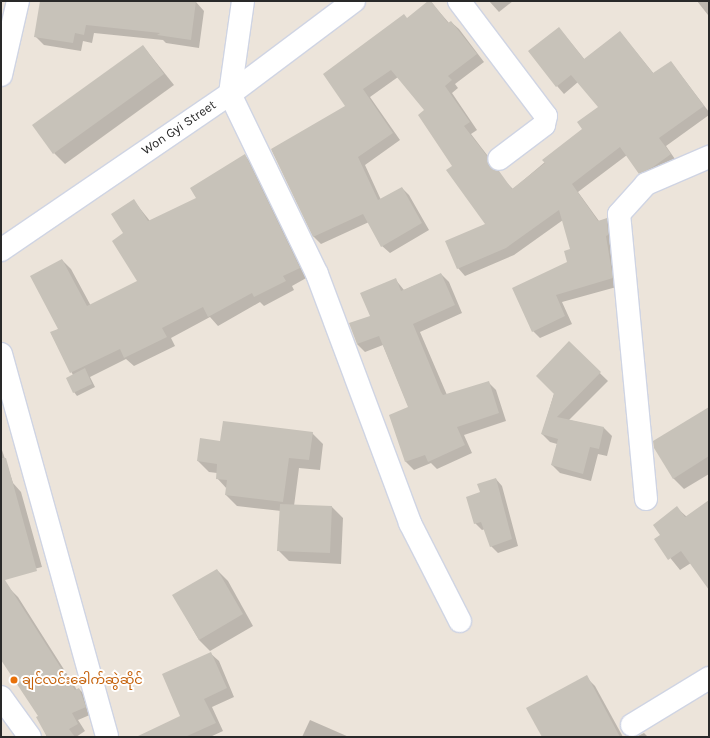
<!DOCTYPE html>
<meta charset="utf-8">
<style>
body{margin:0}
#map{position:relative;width:710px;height:738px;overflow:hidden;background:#ece4da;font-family:Karla,"Noto Sans Myanmar",sans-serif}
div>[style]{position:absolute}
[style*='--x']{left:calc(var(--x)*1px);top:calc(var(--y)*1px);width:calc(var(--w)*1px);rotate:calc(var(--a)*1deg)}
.shadow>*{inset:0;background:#0003}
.building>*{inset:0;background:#c7c2b9}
.roads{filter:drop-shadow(1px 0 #cfd4e3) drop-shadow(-1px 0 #cfd4e3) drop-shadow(0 1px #cfd4e3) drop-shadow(0 -1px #cfd4e3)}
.minor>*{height:22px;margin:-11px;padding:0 11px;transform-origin:11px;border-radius:11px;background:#fff}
.dots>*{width:11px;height:11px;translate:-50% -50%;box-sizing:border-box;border:2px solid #fff;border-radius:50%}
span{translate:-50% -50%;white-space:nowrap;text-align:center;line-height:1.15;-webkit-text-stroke:4px #fff;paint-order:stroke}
.street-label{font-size:13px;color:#292929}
.food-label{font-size:13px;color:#c56008}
.left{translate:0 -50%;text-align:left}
.frame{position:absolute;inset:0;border:2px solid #292929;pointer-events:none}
</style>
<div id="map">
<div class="shadow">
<div style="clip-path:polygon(41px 1px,196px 2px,204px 11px,199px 48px,166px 43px,163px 40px,94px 33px,92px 43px,83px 41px,81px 51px,44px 45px,35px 36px)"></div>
<div style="clip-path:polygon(430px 1px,449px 23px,451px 22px,459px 29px,484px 62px,455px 84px,458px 88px,452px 93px,477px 130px,471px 134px,494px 164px,495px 171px,513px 189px,584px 129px,599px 107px,578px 82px,564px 94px,557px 86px,559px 28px,585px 60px,620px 32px,654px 74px,671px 62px,709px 112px,709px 115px,666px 146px,677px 162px,648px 181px,627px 155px,578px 192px,599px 221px,607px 220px,614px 227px,620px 286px,562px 302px,572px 324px,540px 338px,533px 331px,568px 263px,571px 250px,563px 220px,514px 255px,465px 276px,458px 268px,486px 225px,426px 111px,398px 77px,370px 97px,400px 140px,365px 165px,381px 200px,402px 188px,409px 195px,429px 230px,390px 253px,382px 246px,369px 222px,321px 244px,314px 237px,272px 150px,347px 106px,407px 19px)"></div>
<div style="clip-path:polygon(489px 1px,513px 1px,499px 12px)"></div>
<div style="clip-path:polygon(697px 1px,709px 1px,709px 17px,708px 15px)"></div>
<div style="clip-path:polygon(143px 46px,174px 85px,65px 164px,54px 153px)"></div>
<div style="clip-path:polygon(245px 156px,254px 165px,308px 277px,292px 286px,294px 290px,264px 306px,260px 302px,218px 326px,210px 317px,171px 338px,175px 346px,134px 366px,126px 359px,90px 377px,95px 387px,77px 396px,74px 392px,73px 375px,51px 333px,59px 329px,62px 260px,71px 269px,91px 306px,139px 281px,124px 234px,134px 201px,150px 221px,197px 199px)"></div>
<div style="clip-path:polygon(441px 274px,449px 282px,462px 313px,420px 332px,447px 395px,488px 382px,496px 390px,506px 421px,464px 435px,472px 453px,437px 469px,431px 463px,414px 470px,406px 462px,390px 416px,409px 408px,383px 345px,365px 352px,357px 344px,395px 279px,404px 290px)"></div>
<div style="clip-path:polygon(569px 343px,608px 381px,569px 420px,604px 428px,612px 436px,607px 456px,598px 454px,591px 481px,560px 473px,552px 465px,557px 444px,550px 442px,542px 434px)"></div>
<div style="clip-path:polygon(709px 408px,709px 474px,684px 489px,673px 478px)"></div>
<div style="clip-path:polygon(312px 433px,323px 444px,320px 470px,299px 468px,294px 506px,332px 507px,343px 518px,341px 564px,289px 561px,278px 550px,281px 511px,237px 506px,226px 495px,227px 489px,217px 478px,217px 473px,209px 472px,198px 461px,221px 442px)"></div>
<div style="clip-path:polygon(1px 447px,13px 483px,21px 492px,42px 567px,1px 577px)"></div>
<div style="clip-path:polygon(496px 479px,502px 486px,518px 546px,498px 553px,491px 546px,485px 529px,482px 530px,475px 523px,482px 493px)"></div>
<div style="clip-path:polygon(709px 505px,709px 587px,691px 563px,680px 570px,655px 539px,661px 535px,677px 508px,687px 517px)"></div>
<div style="clip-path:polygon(217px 570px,228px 581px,253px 626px,210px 651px,199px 640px,174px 596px)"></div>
<div style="clip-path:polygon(11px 590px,18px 597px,77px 690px,79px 689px,86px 696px,92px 714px,78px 720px,85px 731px,76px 737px,47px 737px,39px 716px,1px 658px,1px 597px)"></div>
<div style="clip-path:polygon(210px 653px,219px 661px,234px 697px,212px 707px,223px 731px,210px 737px,149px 737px,181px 717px)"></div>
<div style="clip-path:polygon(586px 677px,595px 686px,623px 737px,543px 737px)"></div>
<div style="clip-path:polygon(310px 720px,349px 737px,302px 737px)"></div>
<div style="clip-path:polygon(644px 733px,648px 737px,636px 737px)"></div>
</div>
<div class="building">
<div style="clip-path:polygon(40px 1px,196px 1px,191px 40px,157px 35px,160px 33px,86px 25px,84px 35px,75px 33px,73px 43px,34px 37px)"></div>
<div style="clip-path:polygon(428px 1px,431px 1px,448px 23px,451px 21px,477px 54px,448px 76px,452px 80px,445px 86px,470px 122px,464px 126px,487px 156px,489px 166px,499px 171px,512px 189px,545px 163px,542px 160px,582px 129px,577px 122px,598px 107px,571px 75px,556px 87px,528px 51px,559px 27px,584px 59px,620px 31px,653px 73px,671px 61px,704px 106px,659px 138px,671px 154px,653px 167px,639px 174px,620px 147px,572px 184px,598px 221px,607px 218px,608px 235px,606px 236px,613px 278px,556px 295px,565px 316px,532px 332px,512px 288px,567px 262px,564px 251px,570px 249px,559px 210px,506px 248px,457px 269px,445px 241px,485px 224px,446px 170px,452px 166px,418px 115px,424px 110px,391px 70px,363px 89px,393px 133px,358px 157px,378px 200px,402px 187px,422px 223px,381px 247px,363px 214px,313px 237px,271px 149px,345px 106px,323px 74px,404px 14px,407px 18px)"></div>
<div style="clip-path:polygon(143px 45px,164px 74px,53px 154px,32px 125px)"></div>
<div style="clip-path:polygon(245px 154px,300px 268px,283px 276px,286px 281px,254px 297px,252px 293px,208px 317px,203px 307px,162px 328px,167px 337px,124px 358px,120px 349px,70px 373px,50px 332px,58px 329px,30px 276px,62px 259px,87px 306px,137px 281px,112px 241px,123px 233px,111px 214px,134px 199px,148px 221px,196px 198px,190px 188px)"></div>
<div style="clip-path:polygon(441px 273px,455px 305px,413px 324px,441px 392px,443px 395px,489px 381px,499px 413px,457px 427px,465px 445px,428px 462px,425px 455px,405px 462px,389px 415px,408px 407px,379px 336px,357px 344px,349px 323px,370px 316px,360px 293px,396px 278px,401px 291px)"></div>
<div style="clip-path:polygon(569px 341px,601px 372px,557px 417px,604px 427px,599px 449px,590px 447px,583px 474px,551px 465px,558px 439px,541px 434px,554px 394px,536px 376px)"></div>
<div style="clip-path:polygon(85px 368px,92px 384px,73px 393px,66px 378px)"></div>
<div style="clip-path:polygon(709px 407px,709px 456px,673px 479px,654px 448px,653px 441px)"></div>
<div style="clip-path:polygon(223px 421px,313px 432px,309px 460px,289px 458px,283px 502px,225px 495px,227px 480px,216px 479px,217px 464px,197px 461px,200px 438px,220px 441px)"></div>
<div style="clip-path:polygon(1px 458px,6px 458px,37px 571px,5px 580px,75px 690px,79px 688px,86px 707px,72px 713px,78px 724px,69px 729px,75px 737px,47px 737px,36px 717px,38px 716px,1px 660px)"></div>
<div style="clip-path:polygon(496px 478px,512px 539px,490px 547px,481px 522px,474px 524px,466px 497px,480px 492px,477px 484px)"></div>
<div style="clip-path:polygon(709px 500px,709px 590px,681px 551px,668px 560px,654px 539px,660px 535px,653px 525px,677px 506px,685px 517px)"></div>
<div style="clip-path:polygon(280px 504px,332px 506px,330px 553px,277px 551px)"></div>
<div style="clip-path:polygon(217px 569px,243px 614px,199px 640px,172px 595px)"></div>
<div style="clip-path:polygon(211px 652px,227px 688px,204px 699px,216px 723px,185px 737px,136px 737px,180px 716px,162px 674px)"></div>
<div style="clip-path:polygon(587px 675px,620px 737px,542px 737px,526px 708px)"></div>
</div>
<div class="roads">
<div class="minor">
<div style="--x:243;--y:1;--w:94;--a:98"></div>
<div style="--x:230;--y:94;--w:200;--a:64.2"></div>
<div style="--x:317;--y:274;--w:266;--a:69.5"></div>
<div style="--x:410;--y:523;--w:110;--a:63"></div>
<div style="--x:459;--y:1;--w:144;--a:52.9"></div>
<div style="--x:546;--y:116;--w:9;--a:103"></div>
<div style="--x:544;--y:125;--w:56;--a:142.9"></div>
<div style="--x:1;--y:75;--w:76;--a:-77.1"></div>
<div style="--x:1;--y:250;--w:277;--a:-34.3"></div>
<div style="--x:230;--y:94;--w:155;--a:-36.9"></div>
<div style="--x:1;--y:354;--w:397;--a:74.5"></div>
<div style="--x:646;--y:499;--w:286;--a:-95.4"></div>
<div style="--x:619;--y:214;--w:40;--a:-48"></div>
<div style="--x:646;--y:184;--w:69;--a:-23.2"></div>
<div style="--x:1;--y:697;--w:49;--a:54.1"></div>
<div style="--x:632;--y:725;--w:90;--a:-31.4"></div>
</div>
</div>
<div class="dots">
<div style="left:14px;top:680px;background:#e8710a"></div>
</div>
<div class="street-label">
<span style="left:179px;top:128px;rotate:-34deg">Won Gyi Street</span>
</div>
<div class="food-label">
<span class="left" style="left:22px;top:680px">ချင်လင်းခေါက်ဆွဲဆိုင်</span>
</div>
<div class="frame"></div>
</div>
